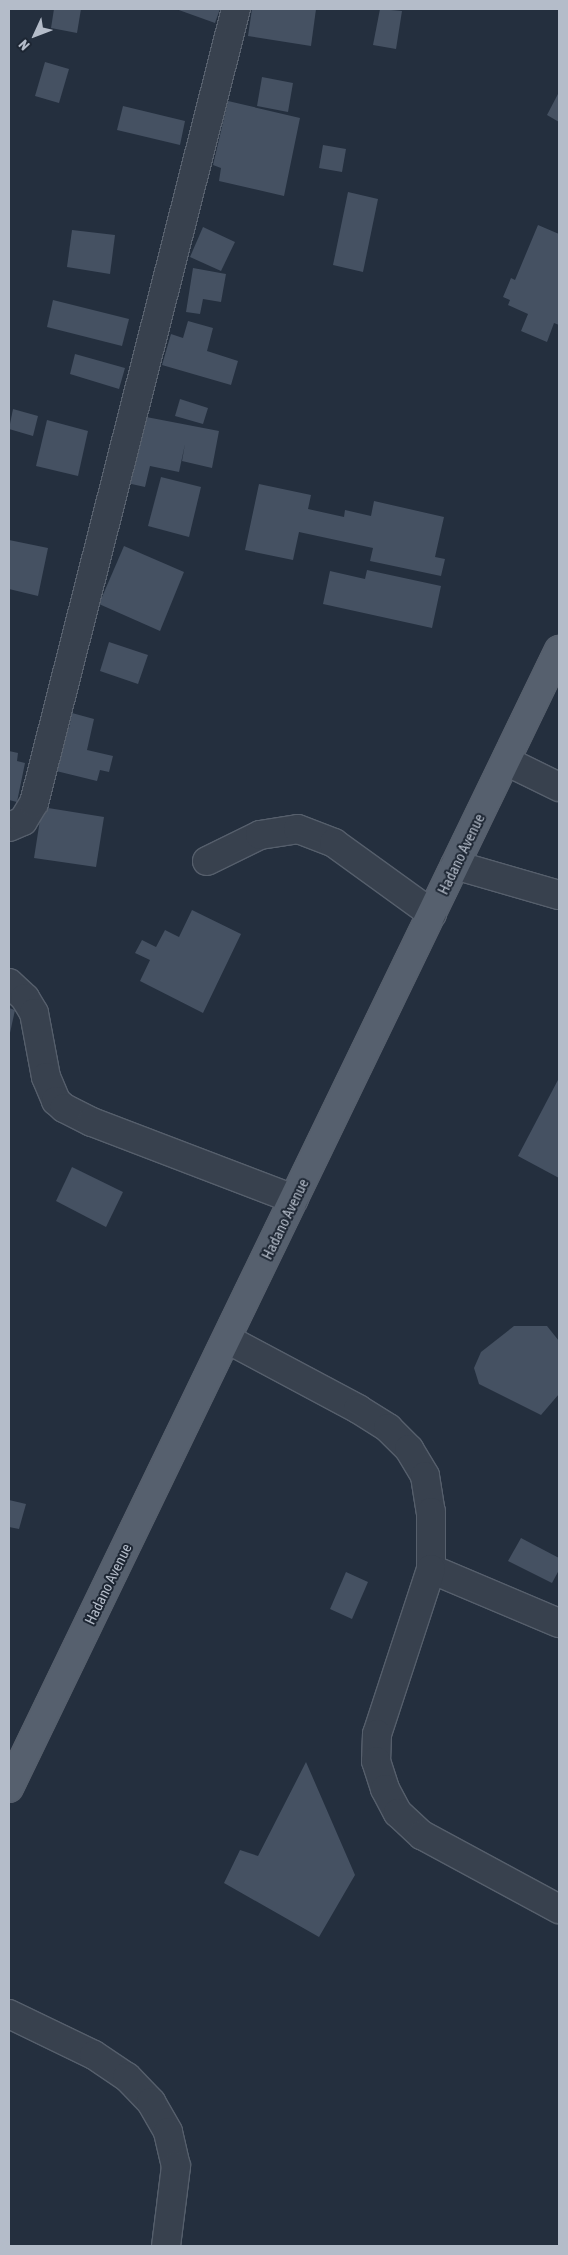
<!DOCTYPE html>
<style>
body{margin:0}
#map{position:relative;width:568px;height:2255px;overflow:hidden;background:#242f3e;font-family:"Asap Condensed",sans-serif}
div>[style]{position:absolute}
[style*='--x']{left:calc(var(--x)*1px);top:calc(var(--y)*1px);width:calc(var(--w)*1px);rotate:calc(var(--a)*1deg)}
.building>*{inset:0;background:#455162}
.roads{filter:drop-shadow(1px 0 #565f6c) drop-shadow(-1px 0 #565f6c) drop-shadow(0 1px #565f6c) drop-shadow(0 -1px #565f6c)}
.minor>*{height:28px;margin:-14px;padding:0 14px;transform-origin:14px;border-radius:14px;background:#38414e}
.major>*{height:28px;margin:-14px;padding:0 14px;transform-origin:14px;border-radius:14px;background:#56606e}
span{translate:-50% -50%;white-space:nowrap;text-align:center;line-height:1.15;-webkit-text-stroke:4px #1d2633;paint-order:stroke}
.street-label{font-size:15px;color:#b4bcc9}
.frame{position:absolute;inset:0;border:10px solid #b4bcc9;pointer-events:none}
.north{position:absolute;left:10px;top:10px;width:50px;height:50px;-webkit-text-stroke:4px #1d2633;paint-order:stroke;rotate:227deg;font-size:14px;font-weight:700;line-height:20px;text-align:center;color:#b4bcc9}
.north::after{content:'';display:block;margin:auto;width:18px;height:22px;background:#b4bcc9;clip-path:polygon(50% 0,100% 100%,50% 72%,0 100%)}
</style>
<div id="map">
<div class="building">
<div style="clip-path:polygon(54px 9px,81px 9px,77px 33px,51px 28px)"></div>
<div style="clip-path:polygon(176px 9px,220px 9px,215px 23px)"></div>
<div style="clip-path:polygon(252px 9px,316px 9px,311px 46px,248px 36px)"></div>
<div style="clip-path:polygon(380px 9px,402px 11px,396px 49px,373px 45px)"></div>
<div style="clip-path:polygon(45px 62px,69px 69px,59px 103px,35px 96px)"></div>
<div style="clip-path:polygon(262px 77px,293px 83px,288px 112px,257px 106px)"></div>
<div style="clip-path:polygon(559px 92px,559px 122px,547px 115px)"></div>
<div style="clip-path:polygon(228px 101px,300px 118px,284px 196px,219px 181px,221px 168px,213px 165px)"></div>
<div style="clip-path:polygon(123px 106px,185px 121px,180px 145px,117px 130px)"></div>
<div style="clip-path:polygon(323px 145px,346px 149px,342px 172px,319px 168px)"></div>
<div style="clip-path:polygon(348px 192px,378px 199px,363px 272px,333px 265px)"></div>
<div style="clip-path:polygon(538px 225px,559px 234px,559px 325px,554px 323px,547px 342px,521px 331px,528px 314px,508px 305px,510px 300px,503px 297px,511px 278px,515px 280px)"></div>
<div style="clip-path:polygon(203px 227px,235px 242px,221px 271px,190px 257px)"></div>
<div style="clip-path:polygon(72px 230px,115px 235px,110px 274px,67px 267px)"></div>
<div style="clip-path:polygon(193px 268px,226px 274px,221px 302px,203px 299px,200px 314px,186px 312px)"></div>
<div style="clip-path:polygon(53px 300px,129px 319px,122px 346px,47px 327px)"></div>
<div style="clip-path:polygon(188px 321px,213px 328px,207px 351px,238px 361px,231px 385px,162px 365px,171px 334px,183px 338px)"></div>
<div style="clip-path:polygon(75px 354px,125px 368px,119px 389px,70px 374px)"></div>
<div style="clip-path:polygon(180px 399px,208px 408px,203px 424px,175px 416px)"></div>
<div style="clip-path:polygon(13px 409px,38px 416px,33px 436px,9px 429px)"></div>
<div style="clip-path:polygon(141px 416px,219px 431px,212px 468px,182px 461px,185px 444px,179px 472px,150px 466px,145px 487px,127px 483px)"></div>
<div style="clip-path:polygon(47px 420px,88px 431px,78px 476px,36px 466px)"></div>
<div style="clip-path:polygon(161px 477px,201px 487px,189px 537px,148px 526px)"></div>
<div style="clip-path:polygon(259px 484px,311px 495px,308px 509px,344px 517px,345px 510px,371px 516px,374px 501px,444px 517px,435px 557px,445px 559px,441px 576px,370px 561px,373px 548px,299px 532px,293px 560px,245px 550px)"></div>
<div style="clip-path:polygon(9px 540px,48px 548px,38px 596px,9px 589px)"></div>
<div style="clip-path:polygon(124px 546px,184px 572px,160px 631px,99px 604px)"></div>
<div style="clip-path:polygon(367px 570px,441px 586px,432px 628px,323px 604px,330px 571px,365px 579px)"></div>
<div style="clip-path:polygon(109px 642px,148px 655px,138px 684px,100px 671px)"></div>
<div style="clip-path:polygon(72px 713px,94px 719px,87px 750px,113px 756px,109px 772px,100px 770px,97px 781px,48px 769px,58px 726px,69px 728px)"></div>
<div style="clip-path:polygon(9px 751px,18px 753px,17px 761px,25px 763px,17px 802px,9px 800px)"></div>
<div style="clip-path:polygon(42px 807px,104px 817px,96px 867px,34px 858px)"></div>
<div style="clip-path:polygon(192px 910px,241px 934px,203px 1013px,140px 981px,150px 960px,135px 953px,142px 940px,156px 947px,165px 930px,179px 937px)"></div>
<div style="clip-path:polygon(9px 1008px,15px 1010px,10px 1033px,9px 1033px)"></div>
<div style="clip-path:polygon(559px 1078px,559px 1178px,518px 1156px)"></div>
<div style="clip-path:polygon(72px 1167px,123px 1192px,106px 1227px,56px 1201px)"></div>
<div style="clip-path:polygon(514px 1326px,547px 1326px,559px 1341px,559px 1394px,541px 1415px,479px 1384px,474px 1368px,481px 1352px)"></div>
<div style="clip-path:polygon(9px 1500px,26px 1504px,19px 1529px,9px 1527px)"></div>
<div style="clip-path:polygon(521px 1538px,559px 1558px,559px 1570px,552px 1583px,508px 1561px)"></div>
<div style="clip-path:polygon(346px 1572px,368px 1582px,352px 1619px,330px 1609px)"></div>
<div style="clip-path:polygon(306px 1762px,355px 1875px,319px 1937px,224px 1883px,240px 1850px,258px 1856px)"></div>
</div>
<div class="roads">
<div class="minor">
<div style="--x:506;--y:761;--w:59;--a:26.1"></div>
<div style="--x:9;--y:827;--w:15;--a:-23"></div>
<div style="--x:23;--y:821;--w:21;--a:-59"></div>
<div style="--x:34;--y:803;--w:819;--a:-75.73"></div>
<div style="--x:207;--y:861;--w:59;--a:-26.1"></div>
<div style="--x:260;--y:835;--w:38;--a:-9"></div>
<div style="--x:298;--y:829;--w:39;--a:21"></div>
<div style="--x:334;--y:843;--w:121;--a:35.9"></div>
<div style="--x:455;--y:865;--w:108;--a:16.1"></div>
<div style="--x:9;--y:983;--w:22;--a:43"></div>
<div style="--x:25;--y:998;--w:17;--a:59"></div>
<div style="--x:34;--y:1013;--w:65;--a:79.4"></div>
<div style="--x:46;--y:1077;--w:26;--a:67"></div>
<div style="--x:56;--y:1101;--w:11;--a:41"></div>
<div style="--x:64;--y:1108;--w:31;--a:27"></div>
<div style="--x:92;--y:1122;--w:216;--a:20.9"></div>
<div style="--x:227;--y:1339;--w:149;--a:28.1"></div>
<div style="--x:358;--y:1409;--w:36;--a:32"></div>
<div style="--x:388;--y:1428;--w:30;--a:45"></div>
<div style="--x:409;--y:1449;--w:31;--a:59"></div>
<div style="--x:425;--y:1476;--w:36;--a:81"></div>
<div style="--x:431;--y:1512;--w:57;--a:90"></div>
<div style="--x:431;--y:1569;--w:139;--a:22.9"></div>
<div style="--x:431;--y:1569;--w:174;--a:108.1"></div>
<div style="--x:377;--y:1734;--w:27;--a:92"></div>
<div style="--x:376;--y:1761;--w:29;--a:72"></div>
<div style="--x:385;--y:1789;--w:27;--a:62"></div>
<div style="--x:398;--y:1813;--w:33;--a:43"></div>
<div style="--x:422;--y:1835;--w:156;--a:28.4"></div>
<div style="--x:9;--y:2014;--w:94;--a:25.8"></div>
<div style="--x:94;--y:2055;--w:40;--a:34"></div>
<div style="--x:127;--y:2077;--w:35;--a:46"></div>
<div style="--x:151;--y:2102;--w:34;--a:60"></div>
<div style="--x:168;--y:2132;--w:35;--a:77"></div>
<div style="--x:176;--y:2166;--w:81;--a:97.1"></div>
</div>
<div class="major">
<div style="--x:9;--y:1788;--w:1264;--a:-64.21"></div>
</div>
</div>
<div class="street-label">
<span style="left:461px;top:854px;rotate:-64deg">Hadano Avenue</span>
<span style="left:285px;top:1219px;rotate:-64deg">Hadano Avenue</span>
<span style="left:108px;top:1584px;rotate:-64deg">Hadano Avenue</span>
</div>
<div class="frame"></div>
<div class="north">N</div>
</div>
